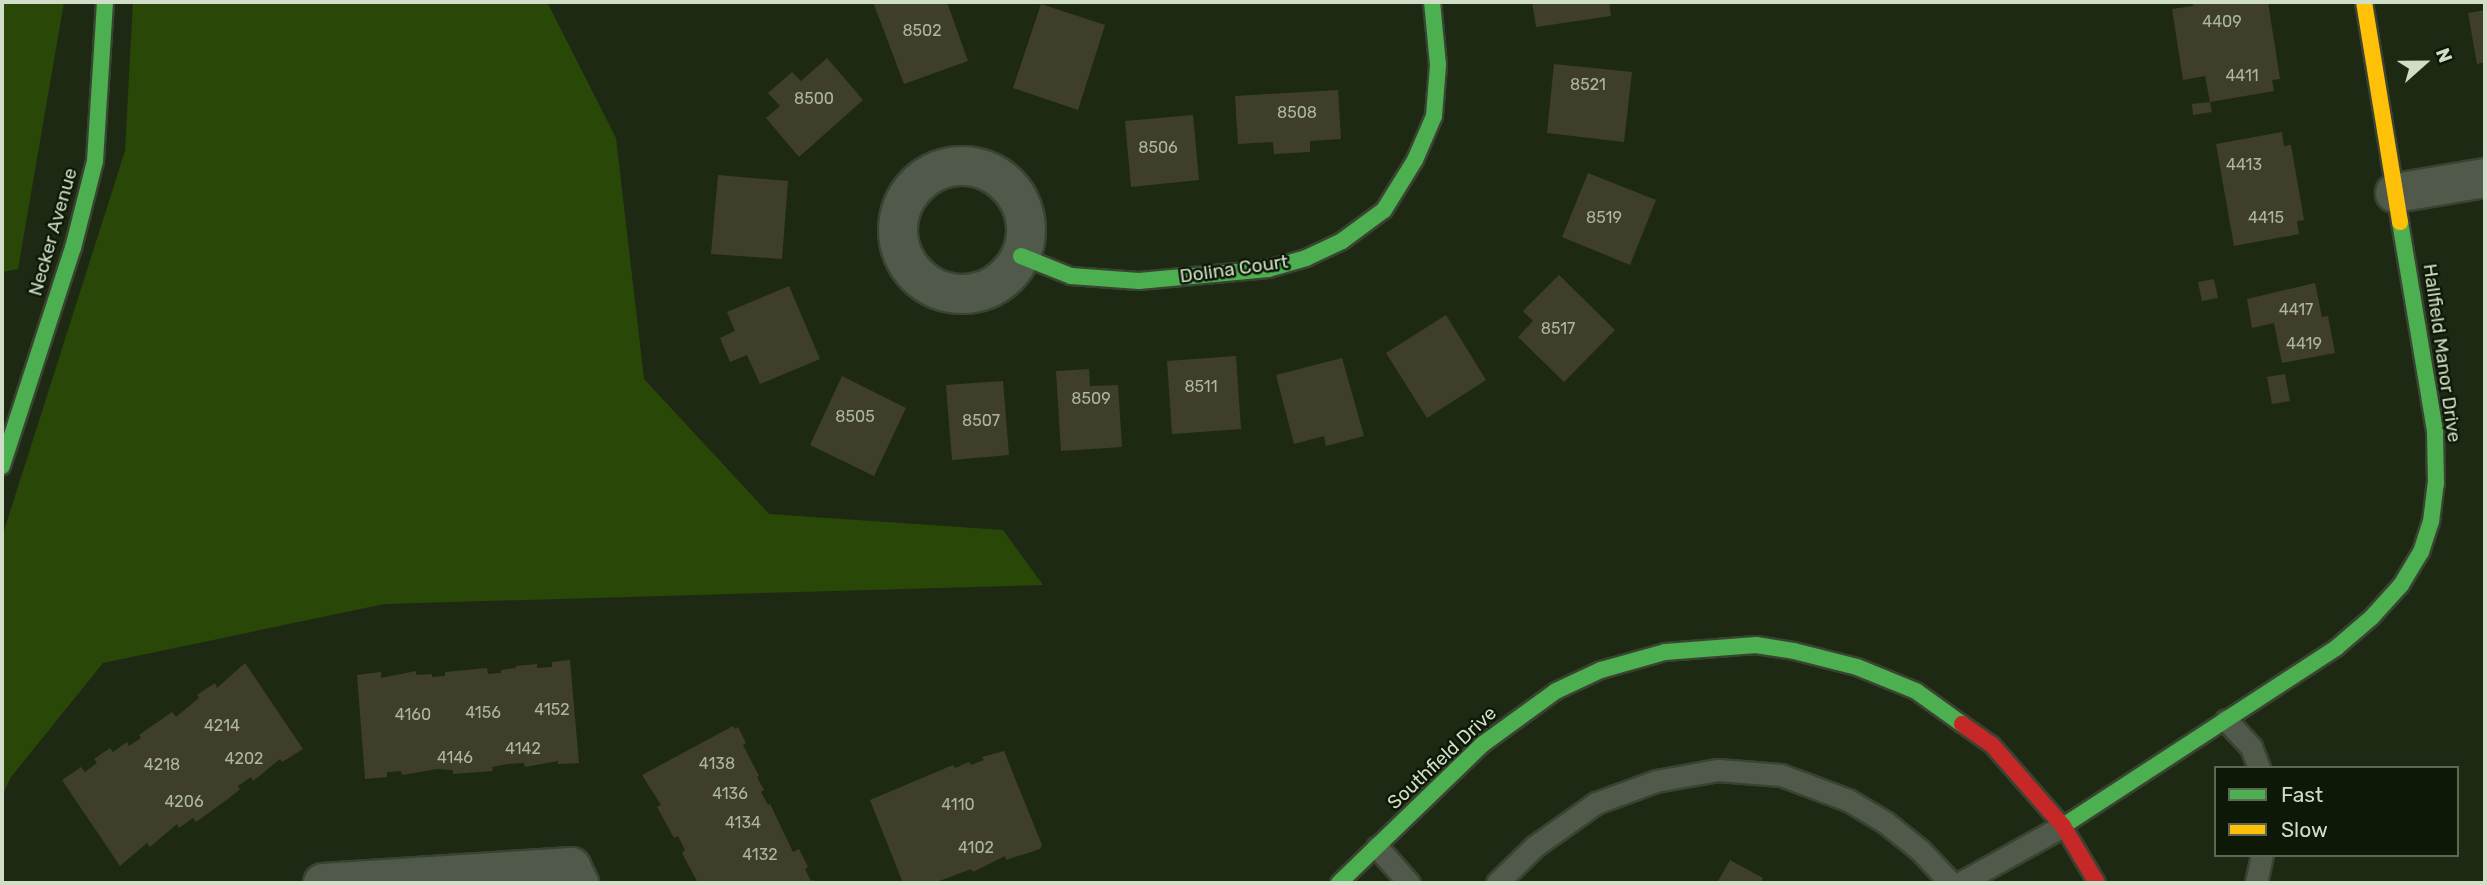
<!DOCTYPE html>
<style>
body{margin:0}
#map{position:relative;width:2487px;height:885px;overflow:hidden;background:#1e2913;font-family:Rubik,sans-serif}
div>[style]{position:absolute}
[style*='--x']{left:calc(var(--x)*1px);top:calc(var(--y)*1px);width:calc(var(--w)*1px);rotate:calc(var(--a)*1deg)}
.green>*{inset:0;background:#294808}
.building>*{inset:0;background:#3f3e2c}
.roads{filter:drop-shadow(2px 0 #3a4332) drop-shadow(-2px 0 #3a4332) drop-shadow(0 2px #3a4332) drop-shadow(0 -2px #3a4332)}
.lane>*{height:21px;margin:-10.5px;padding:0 10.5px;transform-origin:10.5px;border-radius:10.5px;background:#515a4a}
.street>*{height:38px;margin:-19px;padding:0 19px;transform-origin:19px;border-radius:19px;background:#515a4a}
.street>.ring{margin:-19px;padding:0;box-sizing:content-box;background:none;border:38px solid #515a4a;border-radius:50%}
.fast>*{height:16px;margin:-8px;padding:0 8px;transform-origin:8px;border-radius:8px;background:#4caf50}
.slow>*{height:16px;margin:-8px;padding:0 8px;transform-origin:8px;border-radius:8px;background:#ffc107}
.jam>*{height:16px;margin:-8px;padding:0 8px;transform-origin:8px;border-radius:8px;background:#c62828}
span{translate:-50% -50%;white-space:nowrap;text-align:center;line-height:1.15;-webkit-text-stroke:5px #0e1807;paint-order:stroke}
.number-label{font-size:16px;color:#acb6a0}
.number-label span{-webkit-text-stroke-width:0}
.street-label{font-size:19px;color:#d0dec7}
.frame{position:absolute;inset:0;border:4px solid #d0dec7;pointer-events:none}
.legend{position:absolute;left:2214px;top:766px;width:245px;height:91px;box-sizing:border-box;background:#0e1807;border:2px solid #5c6754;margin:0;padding:9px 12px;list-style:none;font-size:21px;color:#d0dec7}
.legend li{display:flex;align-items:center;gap:14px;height:35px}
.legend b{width:35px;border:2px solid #5c6754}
.north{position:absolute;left:2389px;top:28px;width:70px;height:70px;-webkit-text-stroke:5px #0e1807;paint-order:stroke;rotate:69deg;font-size:19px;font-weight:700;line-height:28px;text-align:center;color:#d0dec7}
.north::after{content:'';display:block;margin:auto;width:24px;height:32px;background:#d0dec7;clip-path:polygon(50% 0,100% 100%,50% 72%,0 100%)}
</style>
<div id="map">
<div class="green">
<div style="clip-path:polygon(2px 2px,64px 2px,18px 269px,2px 272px)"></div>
<div style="clip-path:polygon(133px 2px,547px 2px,616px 138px,644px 379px,769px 514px,1003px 530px,1043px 585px,384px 604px,103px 663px,11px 777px,2px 796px,2px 537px,125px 151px)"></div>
</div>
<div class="building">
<div style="clip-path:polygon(873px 2px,947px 2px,968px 61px,904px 84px)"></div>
<div style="clip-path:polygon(1532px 2px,1609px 2px,1611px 16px,1536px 27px)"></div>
<div style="clip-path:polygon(2192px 2px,2268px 2px,2280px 79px,2272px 80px,2274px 91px,2210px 102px,2212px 112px,2193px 115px,2192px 104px,2210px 102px,2205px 76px,2183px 80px,2172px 9px,2193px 6px)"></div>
<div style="clip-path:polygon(1041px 4px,1105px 25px,1078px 110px,1013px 88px)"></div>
<div style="clip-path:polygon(2485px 10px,2485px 62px,2477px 64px,2468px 13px)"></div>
<div style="clip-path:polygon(827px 58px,863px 100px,799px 157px,766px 118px,780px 106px,768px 93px,792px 72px,801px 81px)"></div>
<div style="clip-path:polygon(1554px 64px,1632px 72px,1624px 142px,1547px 133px)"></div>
<div style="clip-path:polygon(1338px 90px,1341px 139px,1310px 141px,1310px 152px,1274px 154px,1273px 142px,1238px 144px,1235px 96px)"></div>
<div style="clip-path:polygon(1193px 115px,1199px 180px,1131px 187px,1125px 121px)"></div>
<div style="clip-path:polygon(2282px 132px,2284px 146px,2291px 145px,2304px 220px,2297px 221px,2299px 234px,2234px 246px,2216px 144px)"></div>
<div style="clip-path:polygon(1588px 173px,1656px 200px,1630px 265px,1562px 237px)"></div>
<div style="clip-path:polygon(718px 175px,788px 181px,782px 259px,711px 254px)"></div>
<div style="clip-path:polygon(1559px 275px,1615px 330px,1564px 382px,1518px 337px,1533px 321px,1523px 311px)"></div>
<div style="clip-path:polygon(2214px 279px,2218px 298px,2202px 301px,2198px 282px)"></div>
<div style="clip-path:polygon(2315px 283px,2322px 317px,2328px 316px,2335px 353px,2282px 363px,2274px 323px,2252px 328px,2247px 299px)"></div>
<div style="clip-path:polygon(789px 286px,820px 359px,760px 384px,747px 355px,730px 362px,720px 338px,735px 331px,727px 312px)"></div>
<div style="clip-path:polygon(1446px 315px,1486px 380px,1427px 418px,1386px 353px)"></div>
<div style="clip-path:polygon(1236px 356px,1241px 429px,1172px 434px,1167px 361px)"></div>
<div style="clip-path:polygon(1342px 358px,1364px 436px,1326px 446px,1324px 436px,1294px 444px,1276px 375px)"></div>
<div style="clip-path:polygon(1089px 369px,1090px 386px,1118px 385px,1122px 447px,1061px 451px,1056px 371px)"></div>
<div style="clip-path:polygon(2285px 374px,2290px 401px,2272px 404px,2267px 377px)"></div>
<div style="clip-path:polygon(842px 376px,906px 408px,874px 476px,810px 445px)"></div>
<div style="clip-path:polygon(1003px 381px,1009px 455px,952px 460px,946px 385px)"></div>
<div style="clip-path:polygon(570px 660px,579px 763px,558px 764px,558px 761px,525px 767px,524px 763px,508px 764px,492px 767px,493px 771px,453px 774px,453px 770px,437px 769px,402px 775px,401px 771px,387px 772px,387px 777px,365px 779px,357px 675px,381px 672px,381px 678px,416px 671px,416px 675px,432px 674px,432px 677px,445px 676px,445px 672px,487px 668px,488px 674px,501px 673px,501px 670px,516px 668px,516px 666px,537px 664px,537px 668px,552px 667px,552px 662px)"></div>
<div style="clip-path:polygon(245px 663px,303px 749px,282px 762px,280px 759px,253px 781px,251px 777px,238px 786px,240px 789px,228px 799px,196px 822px,193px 818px,179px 828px,177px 824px,150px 847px,147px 843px,120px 866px,62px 780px,81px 767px,85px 772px,97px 763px,94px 759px,110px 748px,113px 752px,127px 742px,129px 746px,141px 738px,139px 735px,172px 712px,176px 717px,199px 698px,197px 695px,215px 683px,217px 688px)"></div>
<div style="clip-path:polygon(733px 726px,735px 729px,738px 727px,746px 743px,743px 745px,759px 776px,757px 777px,764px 790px,761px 792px,768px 805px,770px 804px,793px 852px,799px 849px,808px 867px,805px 869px,811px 881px,814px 880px,816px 883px,698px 883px,682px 853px,685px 850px,678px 836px,674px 838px,657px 807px,661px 805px,642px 775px)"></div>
<div style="clip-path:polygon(1004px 751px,1042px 845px,1040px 849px,1006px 860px,1005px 856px,973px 872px,971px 869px,934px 883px,903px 883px,870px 800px,953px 765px,955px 768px,969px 762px,971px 765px,984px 760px,982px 757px)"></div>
<div style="clip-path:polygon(1730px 860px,1763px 878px,1760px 883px,1717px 883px)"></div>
</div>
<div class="roads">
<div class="lane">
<div style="--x:2226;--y:720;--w:37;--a:47"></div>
<div style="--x:2251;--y:747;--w:22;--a:69"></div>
<div style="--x:1377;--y:847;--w:48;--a:48.4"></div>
<div style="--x:1497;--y:883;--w:53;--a:-44.2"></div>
<div style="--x:1535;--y:846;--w:75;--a:-35.2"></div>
<div style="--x:1596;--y:803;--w:64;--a:-20.1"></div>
<div style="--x:1656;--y:781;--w:63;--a:-10.1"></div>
<div style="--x:1718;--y:770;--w:63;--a:4.5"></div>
<div style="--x:1781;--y:775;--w:72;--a:20.5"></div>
<div style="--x:1848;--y:800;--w:43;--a:30.7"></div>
<div style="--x:1885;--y:822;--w:45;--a:38.7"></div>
<div style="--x:1920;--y:850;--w:45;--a:46.8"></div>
<div style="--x:1960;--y:883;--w:118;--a:-29"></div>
<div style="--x:2256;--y:883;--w:29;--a:-78"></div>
</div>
<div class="street">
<div class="ring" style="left:898px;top:166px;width:90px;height:90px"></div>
<div style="--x:2395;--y:193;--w:91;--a:-9.5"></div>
<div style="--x:323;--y:883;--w:249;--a:-3.7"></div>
<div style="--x:571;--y:867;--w:18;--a:63"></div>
</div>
<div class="fast">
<div style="--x:1021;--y:256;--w:54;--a:21.8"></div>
<div style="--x:1071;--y:276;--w:68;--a:4.2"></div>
<div style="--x:1139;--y:281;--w:130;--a:-5.3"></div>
<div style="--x:1268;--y:269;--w:40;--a:-16"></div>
<div style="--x:1306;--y:258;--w:40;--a:-25"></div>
<div style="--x:1342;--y:241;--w:52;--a:-36.4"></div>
<div style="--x:1384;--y:210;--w:59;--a:-58.2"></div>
<div style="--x:1415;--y:160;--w:48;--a:-66.6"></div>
<div style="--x:1434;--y:116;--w:51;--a:-85.5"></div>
<div style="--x:1438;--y:65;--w:63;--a:-95.4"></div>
<div style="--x:2;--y:466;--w:229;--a:-72"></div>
<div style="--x:73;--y:248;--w:90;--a:-75.8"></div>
<div style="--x:95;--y:161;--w:159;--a:-86.4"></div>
<div style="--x:2063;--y:826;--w:326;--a:-33.1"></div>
<div style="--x:2336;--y:648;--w:48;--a:-40.7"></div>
<div style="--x:2372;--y:617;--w:43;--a:-47.8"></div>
<div style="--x:2401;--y:585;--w:39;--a:-59"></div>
<div style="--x:2421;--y:552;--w:32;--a:-72"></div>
<div style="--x:2431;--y:522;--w:38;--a:-83"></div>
<div style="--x:2436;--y:484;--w:53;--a:-91.1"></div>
<div style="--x:2435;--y:431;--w:212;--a:-99.5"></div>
<div style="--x:1339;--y:883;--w:200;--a:-44"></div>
<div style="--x:1483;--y:744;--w:90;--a:-36"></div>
<div style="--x:1556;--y:691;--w:50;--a:-25"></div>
<div style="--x:1601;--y:670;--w:66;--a:-15.7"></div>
<div style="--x:1665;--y:652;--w:91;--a:-4.4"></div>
<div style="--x:1756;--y:645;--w:38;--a:9"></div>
<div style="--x:1794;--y:651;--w:65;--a:14.3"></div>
<div style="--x:1857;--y:667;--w:64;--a:22.1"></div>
<div style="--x:1916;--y:691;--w:57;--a:35.7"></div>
</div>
<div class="slow">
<div style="--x:2364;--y:2;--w:223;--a:80.7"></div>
</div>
<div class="jam">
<div style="--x:1962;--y:724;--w:38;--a:35"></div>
<div style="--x:1993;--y:746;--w:106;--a:48.8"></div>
<div style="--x:2063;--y:826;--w:66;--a:59.2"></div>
</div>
</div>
<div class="number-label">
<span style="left:2222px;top:22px">4409</span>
<span style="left:922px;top:31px">8502</span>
<span style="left:2242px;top:76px">4411</span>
<span style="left:1588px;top:85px">8521</span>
<span style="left:814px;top:99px">8500</span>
<span style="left:1297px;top:113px">8508</span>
<span style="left:1158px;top:148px">8506</span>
<span style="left:2244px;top:165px">4413</span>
<span style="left:1604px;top:218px">8519</span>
<span style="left:2266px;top:218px">4415</span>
<span style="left:2296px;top:310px">4417</span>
<span style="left:1558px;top:329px">8517</span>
<span style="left:2304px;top:344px">4419</span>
<span style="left:1201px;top:387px">8511</span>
<span style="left:1091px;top:399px">8509</span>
<span style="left:855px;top:417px">8505</span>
<span style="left:981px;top:421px">8507</span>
<span style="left:552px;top:710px">4152</span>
<span style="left:483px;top:713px">4156</span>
<span style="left:413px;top:715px">4160</span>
<span style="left:222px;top:726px">4214</span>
<span style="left:523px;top:749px">4142</span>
<span style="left:455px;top:758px">4146</span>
<span style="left:244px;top:759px">4202</span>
<span style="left:717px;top:764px">4138</span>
<span style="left:162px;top:765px">4218</span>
<span style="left:730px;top:794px">4136</span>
<span style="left:184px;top:802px">4206</span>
<span style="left:958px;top:805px">4110</span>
<span style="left:743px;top:823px">4134</span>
<span style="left:976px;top:848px">4102</span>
<span style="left:760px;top:855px">4132</span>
</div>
<div class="street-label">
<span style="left:53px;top:232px;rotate:-74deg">Necker Avenue</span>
<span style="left:1234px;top:269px;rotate:-8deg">Dolina Court</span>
<span style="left:2442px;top:353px;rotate:82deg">Hallfield Manor Drive</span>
<span style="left:1442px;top:758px;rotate:-43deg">Southfield Drive</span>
</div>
<div class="frame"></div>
<ul class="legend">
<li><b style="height:9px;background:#4caf50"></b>Fast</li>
<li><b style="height:9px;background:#ffc107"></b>Slow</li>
</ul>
<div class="north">N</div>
</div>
